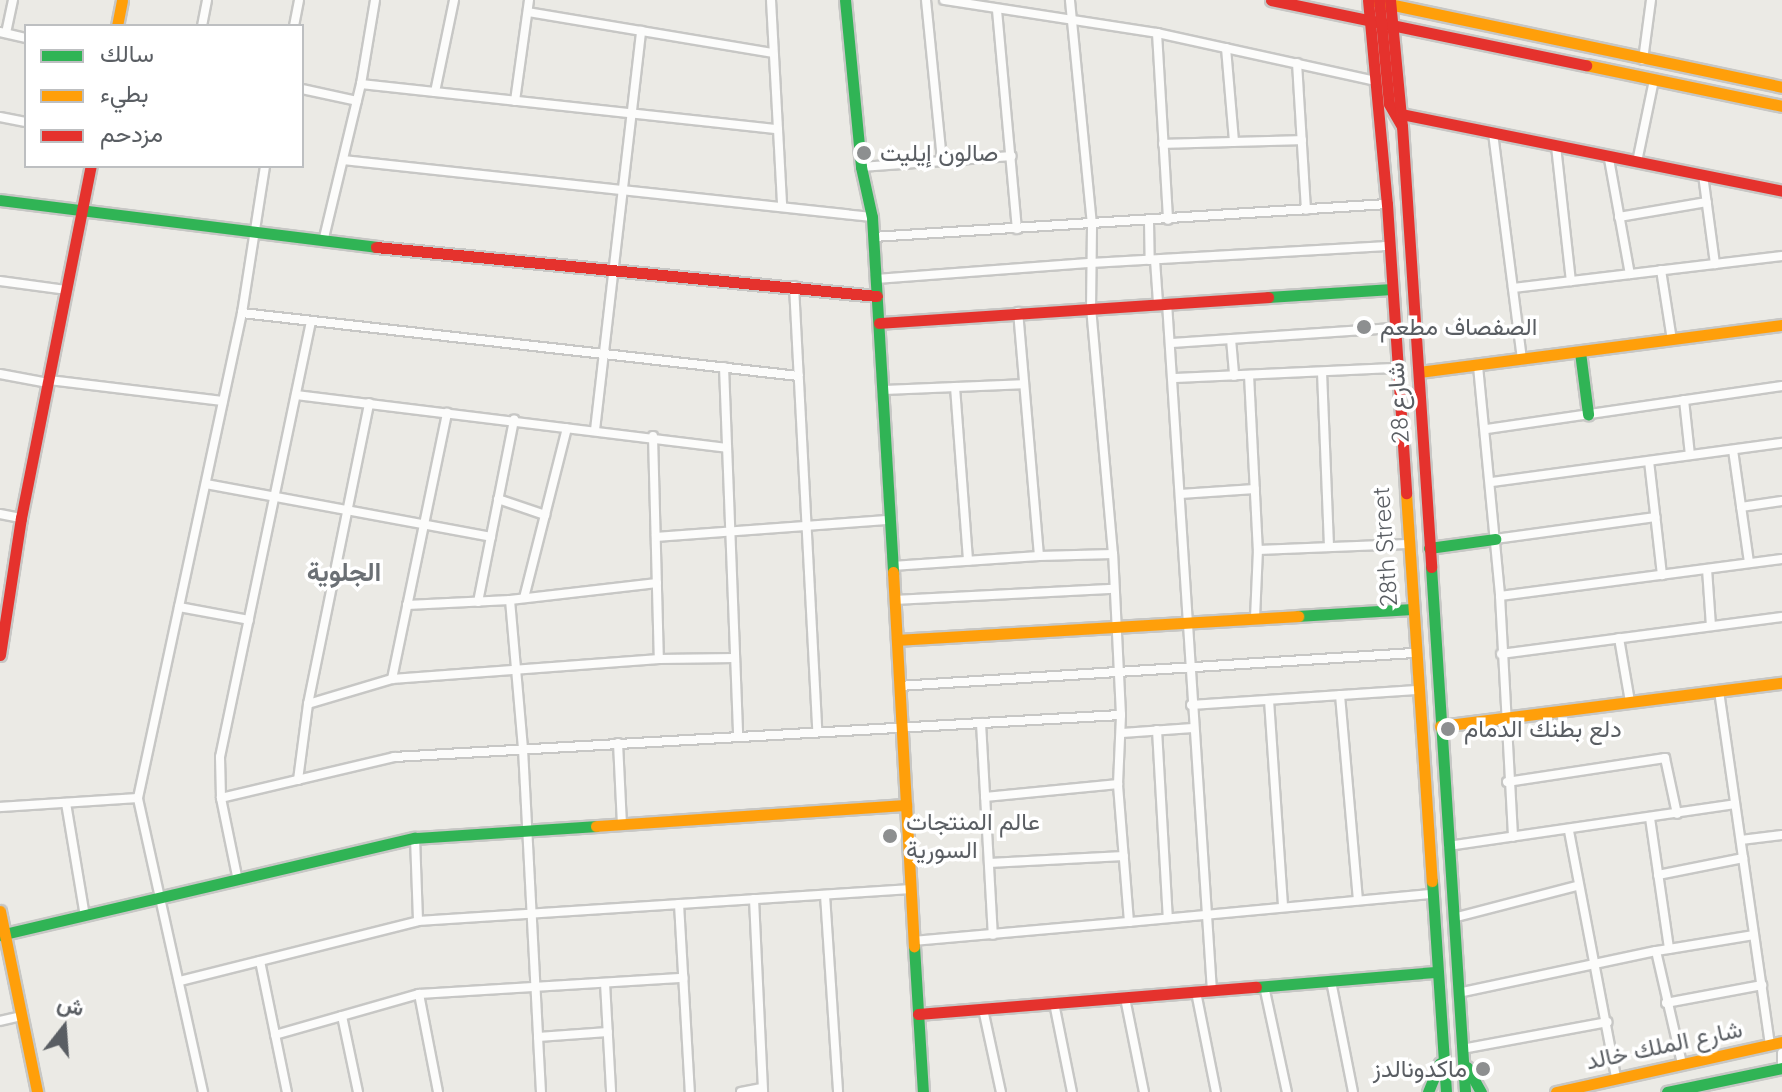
<!DOCTYPE html>
<meta charset="utf-8">
<style>
body{margin:0}
#map{position:relative;width:1782px;height:1092px;overflow:hidden;background:#ebeae5;font-family:Quicksand,Vazirmatn,sans-serif}
div>[style]{position:absolute}
[style*='--x']{left:calc(var(--x)*1px);top:calc(var(--y)*1px);width:calc(var(--w)*1px);rotate:calc(var(--a)*1deg)}
.roads{filter:drop-shadow(2px 0 #c7c7c5) drop-shadow(-2px 0 #c7c7c5) drop-shadow(0 2px #c7c7c5) drop-shadow(0 -2px #c7c7c5)}
.street>*{height:8px;margin:-4px;padding:0 4px;transform-origin:4px;border-radius:4px;background:#fcfcfb}
.fast>*{height:11px;margin:-5.5px;padding:0 5.5px;transform-origin:5.5px;border-radius:5.5px;background:#30b455}
.slow>*{height:11px;margin:-5.5px;padding:0 5.5px;transform-origin:5.5px;border-radius:5.5px;background:#ff9f0a}
.jam>*{height:11px;margin:-5.5px;padding:0 5.5px;transform-origin:5.5px;border-radius:5.5px;background:#e5322d}
.dots>*{width:22px;height:22px;translate:-50% -50%;box-sizing:border-box;border:4px solid #fff;border-radius:50%}
span{translate:-50% -50%;white-space:nowrap;text-align:center;line-height:1.15;-webkit-text-stroke:7px #fff;paint-order:stroke}
.poi-label{font-size:24px;color:#5a5e63}
.left{translate:0 -50%;text-align:left}
.right{translate:-100% -50%;text-align:right}
.street-label{font-size:24px;color:#5a5e63}
.neighbourhood-label{font-size:26px;color:#6b7075;font-weight:700}
.legend{position:absolute;left:24px;top:24px;width:280px;height:144px;box-sizing:border-box;background:#fff;border:2px solid #bdbfc1;margin:0;padding:10px 14px;list-style:none;font-size:24px;color:#5a5e63}
.legend li{display:flex;align-items:center;gap:16px;height:40px}
.legend b{width:40px;border:2px solid #bdbfc1}
.north{position:absolute;left:24px;top:988px;width:80px;height:80px;-webkit-text-stroke:6px #fff;paint-order:stroke;rotate:17deg;font-size:22px;font-weight:700;line-height:32px;text-align:center;color:#5a5e63}
.north::after{content:'';display:block;margin:auto;width:28px;height:36px;background:#5a5e63;clip-path:polygon(50% 0,100% 100%,50% 72%,0 100%)}
</style>
<div id="map">
<div class="roads">
<div class="street">
<div style="--x:771;--y:0;--w:204;--a:86.9"></div>
<div style="--x:926;--y:0;--w:162;--a:84.3"></div>
<div style="--x:944;--y:0;--w:216;--a:8.8"></div>
<div style="--x:1157;--y:33;--w:224;--a:12.4"></div>
<div style="--x:997;--y:10;--w:220;--a:84.8"></div>
<div style="--x:528;--y:12;--w:248;--a:9.5"></div>
<div style="--x:202;--y:26;--w:26;--a:-79"></div>
<div style="--x:294;--y:26;--w:26;--a:-79"></div>
<div style="--x:0;--y:32;--w:27;--a:13"></div>
<div style="--x:6;--y:33;--w:34;--a:-78"></div>
<div style="--x:1157;--y:33;--w:187;--a:86.6"></div>
<div style="--x:1226;--y:48;--w:94;--a:85.1"></div>
<div style="--x:1643;--y:60;--w:61;--a:-82.4"></div>
<div style="--x:1297;--y:63;--w:147;--a:86.5"></div>
<div style="--x:361;--y:84;--w:419;--a:6.2"></div>
<div style="--x:302;--y:89;--w:56;--a:12.3"></div>
<div style="--x:435;--y:92;--w:94;--a:-78.3"></div>
<div style="--x:515;--y:101;--w:102;--a:-82.1"></div>
<div style="--x:0;--y:117;--w:26;--a:11"></div>
<div style="--x:1493;--y:133;--w:229;--a:82.7"></div>
<div style="--x:1163;--y:144;--w:139;--a:-1.6"></div>
<div style="--x:1556;--y:146;--w:136;--a:83.7"></div>
<div style="--x:1609;--y:159;--w:117;--a:79.7"></div>
<div style="--x:343;--y:160;--w:532;--a:6.15"></div>
<div style="--x:1637;--y:162;--w:84;--a:-78.3"></div>
<div style="--x:861;--y:167;--w:151;--a:-4.2"></div>
<div style="--x:1703;--y:175;--w:90;--a:82.3"></div>
<div style="--x:1619;--y:217;--w:89;--a:-9.7"></div>
<div style="--x:1149;--y:221;--w:39;--a:89"></div>
<div style="--x:873;--y:237;--w:515;--a:-3.67"></div>
<div style="--x:323;--y:242;--w:163;--a:-76.5"></div>
<div style="--x:361;--y:84;--w:85;--a:-80.5"></div>
<div style="--x:1155;--y:260;--w:43;--a:86"></div>
<div style="--x:1661;--y:270;--w:71;--a:81.1"></div>
<div style="--x:876;--y:279;--w:216;--a:-4.3"></div>
<div style="--x:1091;--y:263;--w:298;--a:-3.3"></div>
<div style="--x:0;--y:281;--w:68;--a:7.7"></div>
<div style="--x:794;--y:286;--w:445;--a:87"></div>
<div style="--x:1513;--y:288;--w:271;--a:-6.8"></div>
<div style="--x:1167;--y:303;--w:689;--a:86.26"></div>
<div style="--x:242;--y:313;--w:560;--a:6.46"></div>
<div style="--x:1231;--y:339;--w:37;--a:85"></div>
<div style="--x:1172;--y:343;--w:222;--a:-3.9"></div>
<div style="--x:1478;--y:366;--w:231;--a:84.5"></div>
<div style="--x:1500;--y:596;--w:241;--a:86.9"></div>
<div style="--x:724;--y:367;--w:368;--a:87.8"></div>
<div style="--x:1322;--y:372;--w:175;--a:87.7"></div>
<div style="--x:0;--y:374;--w:49;--a:10.6"></div>
<div style="--x:1249;--y:375;--w:175;--a:87.1"></div>
<div style="--x:1258;--y:550;--w:149;--a:-2.3"></div>
<div style="--x:1174;--y:378;--w:221;--a:-2.6"></div>
<div style="--x:49;--y:380;--w:175;--a:6.9"></div>
<div style="--x:955;--y:387;--w:174;--a:85.7"></div>
<div style="--x:882;--y:390;--w:142;--a:-2.4"></div>
<div style="--x:296;--y:395;--w:434;--a:7"></div>
<div style="--x:1684;--y:400;--w:55;--a:83.8"></div>
<div style="--x:1487;--y:429;--w:298;--a:-8.3"></div>
<div style="--x:595;--y:430;--w:402;--a:-83.4"></div>
<div style="--x:653;--y:436;--w:223;--a:88.5"></div>
<div style="--x:1733;--y:450;--w:114;--a:81.9"></div>
<div style="--x:1649;--y:461;--w:115;--a:83.5"></div>
<div style="--x:1492;--y:482;--w:293;--a:-7.7"></div>
<div style="--x:206;--y:484;--w:290;--a:10.5"></div>
<div style="--x:1180;--y:494;--w:75;--a:-3.8"></div>
<div style="--x:498;--y:499;--w:50;--a:18.8"></div>
<div style="--x:1741;--y:507;--w:41;--a:-8.3"></div>
<div style="--x:0;--y:514;--w:21;--a:11"></div>
<div style="--x:656;--y:537;--w:234;--a:-4.2"></div>
<div style="--x:1495;--y:539;--w:162;--a:-7.8"></div>
<div style="--x:1039;--y:556;--w:74;--a:-1.5"></div>
<div style="--x:892;--y:566;--w:147;--a:-3.9"></div>
<div style="--x:1039;--y:556;--w:245;--a:-94.9"></div>
<div style="--x:1707;--y:569;--w:57;--a:86"></div>
<div style="--x:1500;--y:596;--w:284;--a:-7.5"></div>
<div style="--x:524;--y:598;--w:175;--a:-75.8"></div>
<div style="--x:510;--y:600;--w:150;--a:85"></div>
<div style="--x:523;--y:749;--w:288;--a:87"></div>
<div style="--x:538;--y:1037;--w:70;--a:-4.1"></div>
<div style="--x:894;--y:600;--w:220;--a:-2.9"></div>
<div style="--x:478;--y:602;--w:186;--a:-78.8"></div>
<div style="--x:407;--y:605;--w:103;--a:-2.8"></div>
<div style="--x:510;--y:600;--w:148;--a:-6.6"></div>
<div style="--x:179;--y:607;--w:71;--a:10.5"></div>
<div style="--x:1255;--y:618;--w:68;--a:-87.5"></div>
<div style="--x:1619;--y:638;--w:65;--a:80.2"></div>
<div style="--x:1501;--y:654;--w:283;--a:-7.5"></div>
<div style="--x:392;--y:679;--w:272;--a:-78.3"></div>
<div style="--x:899;--y:686;--w:516;--a:-3.67"></div>
<div style="--x:1719;--y:691;--w:358;--a:81.8"></div>
<div style="--x:1340;--y:695;--w:206;--a:85"></div>
<div style="--x:1269;--y:700;--w:206;--a:86.1"></div>
<div style="--x:308;--y:704;--w:88;--a:-16.6"></div>
<div style="--x:392;--y:679;--w:268;--a:-4.3"></div>
<div style="--x:659;--y:659;--w:76;--a:-0.8"></div>
<div style="--x:1191;--y:705;--w:226;--a:-3.8"></div>
<div style="--x:981;--y:723;--w:212;--a:86.8"></div>
<div style="--x:1157;--y:730;--w:188;--a:86.7"></div>
<div style="--x:1122;--y:733;--w:71;--a:-4"></div>
<div style="--x:618;--y:743;--w:81;--a:87.2"></div>
<div style="--x:298;--y:780;--w:77;--a:-82.5"></div>
<div style="--x:308;--y:704;--w:307;--a:-78.5"></div>
<div style="--x:1507;--y:782;--w:160;--a:-8.6"></div>
<div style="--x:1665;--y:758;--w:57;--a:77.9"></div>
<div style="--x:985;--y:797;--w:134;--a:-5.6"></div>
<div style="--x:221;--y:798;--w:178;--a:-13.3"></div>
<div style="--x:394;--y:757;--w:728;--a:-3.31"></div>
<div style="--x:1121;--y:715;--w:161;--a:-92.8"></div>
<div style="--x:1113;--y:554;--w:246;--a:-95.1"></div>
<div style="--x:1091;--y:309;--w:84;--a:-89.3"></div>
<div style="--x:1092;--y:225;--w:226;--a:-95.6"></div>
<div style="--x:66;--y:803;--w:115;--a:80.5"></div>
<div style="--x:0;--y:807;--w:138;--a:-3.7"></div>
<div style="--x:1650;--y:818;--w:132;--a:81.7"></div>
<div style="--x:1669;--y:949;--w:13;--a:171"></div>
<div style="--x:1656;--y:951;--w:116;--a:77"></div>
<div style="--x:1569;--y:831;--w:251;--a:79.2"></div>
<div style="--x:415;--y:838;--w:83;--a:87.9"></div>
<div style="--x:1741;--y:840;--w:41;--a:-7"></div>
<div style="--x:1448;--y:846;--w:290;--a:-8.3"></div>
<div style="--x:989;--y:863;--w:135;--a:-3"></div>
<div style="--x:1658;--y:875;--w:87;--a:-11.3"></div>
<div style="--x:238;--y:881;--w:85;--a:-101.6"></div>
<div style="--x:221;--y:798;--w:41;--a:-91.4"></div>
<div style="--x:220;--y:757;--w:445;--a:-78.2"></div>
<div style="--x:825;--y:895;--w:197;--a:86.2"></div>
<div style="--x:754;--y:899;--w:193;--a:87.3"></div>
<div style="--x:679;--y:904;--w:188;--a:86.7"></div>
<div style="--x:1453;--y:918;--w:128;--a:-14.5"></div>
<div style="--x:1129;--y:922;--w:304;--a:-5.3"></div>
<div style="--x:914;--y:941;--w:216;--a:-5.1"></div>
<div style="--x:1129;--y:922;--w:138;--a:-94.6"></div>
<div style="--x:1118;--y:784;--w:69;--a:-87.5"></div>
<div style="--x:1669;--y:949;--w:86;--a:-9.4"></div>
<div style="--x:260;--y:961;--w:134;--a:78.4"></div>
<div style="--x:180;--y:981;--w:245;--a:-14.1"></div>
<div style="--x:418;--y:921;--w:494;--a:-3.7"></div>
<div style="--x:1331;--y:981;--w:113;--a:78.8"></div>
<div style="--x:605;--y:983;--w:109;--a:86.8"></div>
<div style="--x:1264;--y:986;--w:108;--a:77.8"></div>
<div style="--x:1196;--y:992;--w:102;--a:78.7"></div>
<div style="--x:1458;--y:993;--w:202;--a:-12"></div>
<div style="--x:419;--y:994;--w:100;--a:79"></div>
<div style="--x:1125;--y:998;--w:96;--a:78.6"></div>
<div style="--x:1054;--y:1003;--w:91;--a:78.6"></div>
<div style="--x:1666;--y:1003;--w:98;--a:-10.6"></div>
<div style="--x:983;--y:1009;--w:85;--a:77.8"></div>
<div style="--x:342;--y:1016;--w:78;--a:78.1"></div>
<div style="--x:0;--y:1021;--w:22;--a:-13"></div>
<div style="--x:275;--y:1035;--w:150;--a:-15.9"></div>
<div style="--x:419;--y:994;--w:265;--a:-3.5"></div>
<div style="--x:538;--y:1037;--w:55;--a:86.9"></div>
<div style="--x:1462;--y:1049;--w:148;--a:-10.5"></div>
<div style="--x:1782;--y:1053;--w:11;--a:90"></div>
<div style="--x:203;--y:1092;--w:301;--a:-102.5"></div>
<div style="--x:138;--y:798;--w:496;--a:-77.9"></div>
<div style="--x:242;--y:313;--w:149;--a:-81.1"></div>
<div style="--x:741;--y:1092;--w:21;--a:-11"></div>
</div>
<div class="fast">
<div style="--x:845;--y:0;--w:168;--a:84.5"></div>
<div style="--x:861;--y:167;--w:51;--a:77.6"></div>
<div style="--x:872;--y:217;--w:356;--a:86.6"></div>
<div style="--x:0;--y:200;--w:379;--a:7.1"></div>
<div style="--x:1268;--y:297;--w:124;--a:-3.7"></div>
<div style="--x:1580;--y:352;--w:63;--a:82.6"></div>
<div style="--x:1429;--y:548;--w:67;--a:-7.8"></div>
<div style="--x:1431;--y:567;--w:526;--a:86.29"></div>
<div style="--x:1298;--y:616;--w:113;--a:-3.5"></div>
<div style="--x:1432;--y:881;--w:211;--a:86.2"></div>
<div style="--x:0;--y:935;--w:426;--a:-13.2"></div>
<div style="--x:415;--y:838;--w:181;--a:-3.8"></div>
<div style="--x:914;--y:946;--w:146;--a:86.5"></div>
<div style="--x:1256;--y:987;--w:180;--a:-4.8"></div>
<div style="--x:1467;--y:1067;--w:29;--a:61"></div>
<div style="--x:1428;--y:1092;--w:31;--a:-68"></div>
<div style="--x:1667;--y:1092;--w:117;--a:-11.8"></div>
</div>
<div class="slow">
<div style="--x:1370;--y:0;--w:421;--a:11.9"></div>
<div style="--x:117;--y:26;--w:26;--a:-79"></div>
<div style="--x:1586;--y:65;--w:200;--a:11.8"></div>
<div style="--x:1419;--y:372;--w:366;--a:-7.4"></div>
<div style="--x:1406;--y:493;--w:389;--a:86.2"></div>
<div style="--x:893;--y:572;--w:375;--a:86.8"></div>
<div style="--x:897;--y:640;--w:402;--a:-3.4"></div>
<div style="--x:1440;--y:726;--w:345;--a:-7.2"></div>
<div style="--x:596;--y:826;--w:311;--a:-3.9"></div>
<div style="--x:0;--y:911;--w:185;--a:78.4"></div>
<div style="--x:1556;--y:1092;--w:231;--a:-12.5"></div>
</div>
<div class="jam">
<div style="--x:1271;--y:0;--w:322;--a:11.7"></div>
<div style="--x:1368;--y:0;--w:205;--a:84.7"></div>
<div style="--x:1387;--y:204;--w:290;--a:86.2"></div>
<div style="--x:1379;--y:0;--w:104;--a:84.5"></div>
<div style="--x:1389;--y:104;--w:24;--a:60"></div>
<div style="--x:1390;--y:0;--w:127;--a:84.6"></div>
<div style="--x:1402;--y:126;--w:442;--a:86.2"></div>
<div style="--x:1401;--y:114;--w:389;--a:11.4"></div>
<div style="--x:376;--y:247;--w:503;--a:5.59"></div>
<div style="--x:879;--y:323;--w:390;--a:-3.8"></div>
<div style="--x:0;--y:655;--w:139;--a:-81.3"></div>
<div style="--x:21;--y:518;--w:359;--a:-78.8"></div>
<div style="--x:918;--y:1014;--w:339;--a:-4.6"></div>
</div>
</div>
<div class="dots">
<div style="left:864px;top:153px;background:#8d8f90"></div>
<div style="left:1364px;top:327px;background:#8d8f90"></div>
<div style="left:1448px;top:729px;background:#8d8f90"></div>
<div style="left:890px;top:836px;background:#8d8f90"></div>
<div style="left:1483px;top:1069px;background:#8d8f90"></div>
</div>
<div class="poi-label">
<span class="left" style="left:880px;top:153px">صالون إيليت</span>
<span class="left" style="left:1380px;top:327px">الصفصاف مطعم</span>
<span class="left" style="left:1464px;top:729px">دلع بطنك الدمام</span>
<span class="left" style="left:906px;top:836px">عالم المنتجات<br>السورية</span>
<span class="right" style="left:1467px;top:1069px">ماكدونالدز</span>
</div>
<div class="street-label">
<span style="left:1398px;top:403px;rotate:-94deg">شارع 28</span>
<span style="left:1385px;top:547px;rotate:-94deg">28th Street</span>
<span style="left:1664px;top:1045px;rotate:-12deg">شارع الملك خالد</span>
</div>
<div class="neighbourhood-label">
<span style="left:344px;top:572px">الجلوية</span>
</div>
<ul class="legend">
<li><b style="height:10px;background:#30b455"></b>سالك</li>
<li><b style="height:10px;background:#ff9f0a"></b>بطيء</li>
<li><b style="height:10px;background:#e5322d"></b>مزدحم</li>
</ul>
<div class="north">ش</div>
</div>
